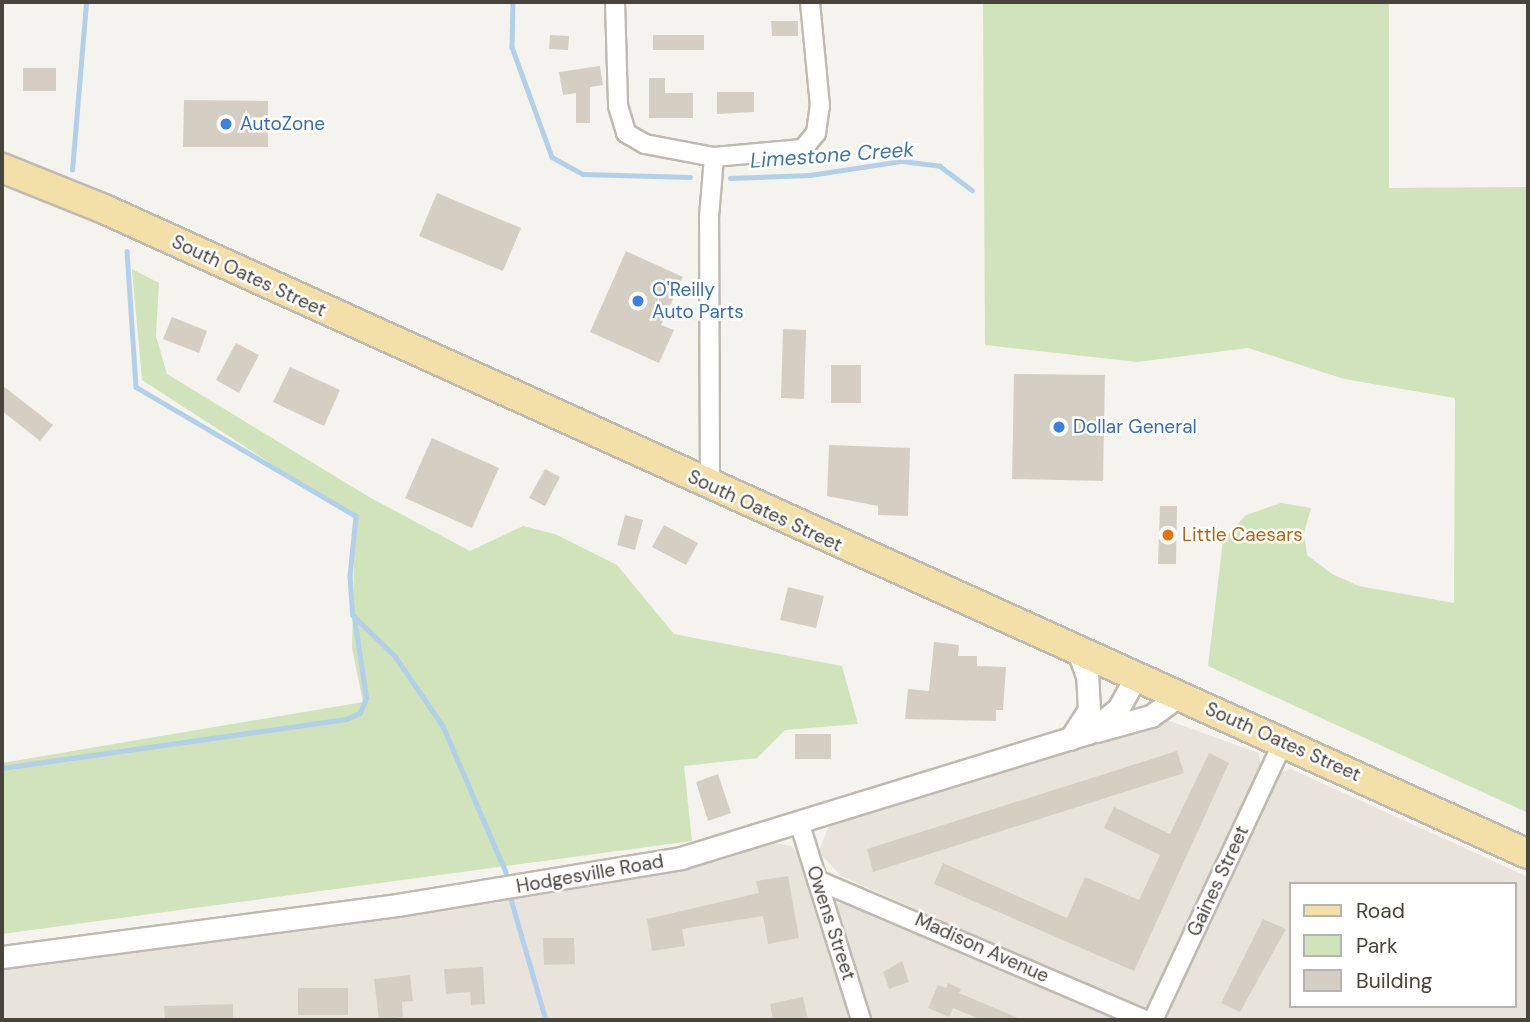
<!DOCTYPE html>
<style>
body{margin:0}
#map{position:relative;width:1530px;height:1022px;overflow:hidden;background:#f5f3ed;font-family:"DM Sans",sans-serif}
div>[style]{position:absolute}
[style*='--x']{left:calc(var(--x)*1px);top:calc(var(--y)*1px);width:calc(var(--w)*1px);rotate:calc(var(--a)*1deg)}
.residential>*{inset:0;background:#e8e4dc}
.green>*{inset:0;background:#d0e3bb}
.stream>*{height:4.5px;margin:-2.25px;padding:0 2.25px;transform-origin:2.25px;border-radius:2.25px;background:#b2d0e9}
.building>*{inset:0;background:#d5cfc3}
.roads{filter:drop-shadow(2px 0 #bfbab0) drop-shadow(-2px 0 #bfbab0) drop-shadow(0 2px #bfbab0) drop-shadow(0 -2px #bfbab0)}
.minor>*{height:18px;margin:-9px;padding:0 9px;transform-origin:9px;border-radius:9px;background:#fff}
.tertiary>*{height:21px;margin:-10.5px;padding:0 10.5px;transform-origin:10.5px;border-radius:10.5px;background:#fff}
.primary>*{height:28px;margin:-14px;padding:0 14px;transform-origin:14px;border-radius:14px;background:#f3e0a8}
.dots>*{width:19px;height:19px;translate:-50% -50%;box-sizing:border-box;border:4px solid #fff;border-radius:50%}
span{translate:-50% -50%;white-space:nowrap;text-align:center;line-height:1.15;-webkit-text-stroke:5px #fff;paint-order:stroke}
.shop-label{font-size:19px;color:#366cbe}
.left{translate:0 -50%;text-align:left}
.street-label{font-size:19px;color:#48443b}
.food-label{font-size:19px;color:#c56008}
.water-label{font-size:21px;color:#4079a8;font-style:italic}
.frame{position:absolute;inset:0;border:4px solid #48443b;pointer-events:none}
.legend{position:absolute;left:1289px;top:882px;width:228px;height:126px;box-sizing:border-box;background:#fff;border:2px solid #b6b4b1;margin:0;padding:9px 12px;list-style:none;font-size:21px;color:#48443b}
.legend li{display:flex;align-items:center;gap:14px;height:35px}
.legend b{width:35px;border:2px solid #b6b4b1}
</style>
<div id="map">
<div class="residential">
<div style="clip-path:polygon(1164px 719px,1259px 753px,1261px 766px,1146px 1011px,841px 876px,819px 852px,830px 822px)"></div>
<div style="clip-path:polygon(evenodd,1291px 769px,1528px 877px,1528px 1020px,1165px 1020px,1280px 773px,1291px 769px,1290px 884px,1514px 884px,1514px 1006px,1290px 1006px,1290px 884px)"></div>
<div style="clip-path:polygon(769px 842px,791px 846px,800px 857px,816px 908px,861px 899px,1121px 1020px,2px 1020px,2px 964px)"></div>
</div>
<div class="green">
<div style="clip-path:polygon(983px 2px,1389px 2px,1389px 188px,1528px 187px,1528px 813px,1208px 666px,1223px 540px,1246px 515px,1281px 503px,1311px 508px,1304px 533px,1307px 555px,1332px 574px,1359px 586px,1454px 603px,1455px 398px,1344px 379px,1248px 348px,1137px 362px,985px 345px)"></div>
<div style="clip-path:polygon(132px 269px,159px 283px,156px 336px,167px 374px,369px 497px,470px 551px,523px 526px,555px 534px,617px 565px,674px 634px,842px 666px,858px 724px,785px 730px,757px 758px,684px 766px,692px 841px,2px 934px,2px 763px,363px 702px,352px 648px,355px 518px,142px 380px)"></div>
</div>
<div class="stream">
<div style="--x:513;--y:2;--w:45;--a:91.3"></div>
<div style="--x:512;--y:47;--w:117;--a:70"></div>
<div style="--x:552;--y:157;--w:35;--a:29"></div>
<div style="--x:583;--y:174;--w:107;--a:1.6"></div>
<div style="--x:72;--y:170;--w:169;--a:-85.2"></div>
<div style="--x:730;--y:178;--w:80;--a:-2.1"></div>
<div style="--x:810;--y:175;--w:93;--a:-8.7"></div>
<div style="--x:902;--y:161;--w:38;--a:7"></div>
<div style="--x:940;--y:166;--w:40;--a:37"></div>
<div style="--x:127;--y:251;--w:136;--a:86.2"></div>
<div style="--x:136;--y:387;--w:255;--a:30.4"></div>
<div style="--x:356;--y:516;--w:60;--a:95.7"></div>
<div style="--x:350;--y:576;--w:39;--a:86"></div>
<div style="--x:353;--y:615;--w:59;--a:44.3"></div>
<div style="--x:395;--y:656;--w:85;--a:55.6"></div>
<div style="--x:443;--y:726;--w:159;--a:66.7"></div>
<div style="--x:2;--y:768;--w:347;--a:-8.1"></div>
<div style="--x:346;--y:719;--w:15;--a:-23"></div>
<div style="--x:360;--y:713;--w:16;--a:-68"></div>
<div style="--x:366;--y:698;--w:82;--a:-98.4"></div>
<div style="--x:511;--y:899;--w:126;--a:73.9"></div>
</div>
<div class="building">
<div style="clip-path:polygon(771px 21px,798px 21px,798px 36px,772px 36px)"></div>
<div style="clip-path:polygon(550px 35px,569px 36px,568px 50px,549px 49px)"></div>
<div style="clip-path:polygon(653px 35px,704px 35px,704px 50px,653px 50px)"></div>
<div style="clip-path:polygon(600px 66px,603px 85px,590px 87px,590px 123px,576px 123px,576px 93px,563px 95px,559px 72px)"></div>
<div style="clip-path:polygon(23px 68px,56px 68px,56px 91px,23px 91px)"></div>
<div style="clip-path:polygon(649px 78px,665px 78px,665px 93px,693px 93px,693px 118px,649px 118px)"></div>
<div style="clip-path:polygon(717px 92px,754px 92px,754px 112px,717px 114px)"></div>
<div style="clip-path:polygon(184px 100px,268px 101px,268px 147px,183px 147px)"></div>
<div style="clip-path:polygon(437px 193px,521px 228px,503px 271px,419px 236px)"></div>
<div style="clip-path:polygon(626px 251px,683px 277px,661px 325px,674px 330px,659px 363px,590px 332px)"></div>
<div style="clip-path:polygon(172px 317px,207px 331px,199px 353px,163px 339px)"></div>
<div style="clip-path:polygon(783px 329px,806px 330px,804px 399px,781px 398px)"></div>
<div style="clip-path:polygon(236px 343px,259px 355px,239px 393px,216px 380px)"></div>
<div style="clip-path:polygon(831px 365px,861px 365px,861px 403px,831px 403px)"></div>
<div style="clip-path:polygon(290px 367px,340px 390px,324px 426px,273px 402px)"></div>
<div style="clip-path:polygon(1014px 374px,1105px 375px,1103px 481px,1012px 479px)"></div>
<div style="clip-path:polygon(2px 385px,53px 425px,40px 441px,2px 411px)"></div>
<div style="clip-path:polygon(432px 438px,499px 468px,472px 528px,405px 498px)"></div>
<div style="clip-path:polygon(829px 445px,910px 448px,908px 516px,878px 515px,878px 506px,827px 496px)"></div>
<div style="clip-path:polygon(545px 469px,560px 477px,545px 506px,529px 498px)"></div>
<div style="clip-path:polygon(1160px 506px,1177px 506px,1176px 564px,1158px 564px)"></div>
<div style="clip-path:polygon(625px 515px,643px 520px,635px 550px,617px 545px)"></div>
<div style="clip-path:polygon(664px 525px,698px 543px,686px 565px,652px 547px)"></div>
<div style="clip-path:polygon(788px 587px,824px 596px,816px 628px,780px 620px)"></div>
<div style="clip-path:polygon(934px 642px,959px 645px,958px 656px,977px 656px,977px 666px,1006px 667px,1003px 710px,996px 710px,996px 721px,905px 719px,908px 689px,929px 691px)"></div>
<div style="clip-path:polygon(795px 734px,831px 734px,831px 759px,795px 759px)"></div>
<div style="clip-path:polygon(1177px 751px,1184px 773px,873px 872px,867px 849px)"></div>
<div style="clip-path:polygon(1209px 753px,1229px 763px,1134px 971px,934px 884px,943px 863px,1067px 918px,1085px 877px,1139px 900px,1160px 855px,1104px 828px,1114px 807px,1170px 834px)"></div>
<div style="clip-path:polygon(718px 774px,731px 813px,708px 821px,696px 782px)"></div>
<div style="clip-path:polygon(788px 876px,799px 938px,768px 944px,763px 916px,682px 929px,685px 946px,652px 951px,647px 919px,759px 893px,756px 881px)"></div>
<div style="clip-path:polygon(1263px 919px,1286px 929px,1240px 1012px,1221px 1003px)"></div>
<div style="clip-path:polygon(543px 938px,574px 938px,575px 964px,544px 965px)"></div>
<div style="clip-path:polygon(902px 961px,909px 982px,889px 989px,883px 972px)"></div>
<div style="clip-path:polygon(483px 967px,485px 1004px,471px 1005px,470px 992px,446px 994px,444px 969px)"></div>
<div style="clip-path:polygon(410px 975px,413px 1001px,402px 1002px,403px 1017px,379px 1020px,374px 979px)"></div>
<div style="clip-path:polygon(948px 983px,961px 989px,959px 993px,1023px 1020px,982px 1020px,953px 1008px,949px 1017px,928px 1008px,938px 985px,946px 988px)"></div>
<div style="clip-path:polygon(298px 988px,348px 988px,348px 1015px,298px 1015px)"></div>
<div style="clip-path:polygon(803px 997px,808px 1020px,773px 1020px,770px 1004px)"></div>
<div style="clip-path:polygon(233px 1004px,233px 1020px,165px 1020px,164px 1006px)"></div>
</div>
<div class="roads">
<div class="minor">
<div style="--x:615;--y:2;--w:104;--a:88.3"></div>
<div style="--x:618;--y:106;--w:28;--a:73"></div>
<div style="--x:626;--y:133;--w:22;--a:30"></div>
<div style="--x:645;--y:144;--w:70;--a:10.7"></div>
<div style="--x:714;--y:157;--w:89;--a:-5.1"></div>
<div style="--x:803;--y:149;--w:21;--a:-51"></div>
<div style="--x:816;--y:133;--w:27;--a:-82"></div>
<div style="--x:820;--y:106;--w:104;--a:-95.5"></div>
<div style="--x:710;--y:486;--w:269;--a:-90.2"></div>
<div style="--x:709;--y:217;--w:60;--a:-85.2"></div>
<div style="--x:800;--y:825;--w:204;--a:72.6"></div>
<div style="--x:817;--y:880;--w:358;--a:23.1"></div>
<div style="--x:1153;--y:1020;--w:307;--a:-64.9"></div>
</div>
<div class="tertiary">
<div style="--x:1096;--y:731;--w:57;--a:-15.3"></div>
<div style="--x:1151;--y:716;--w:36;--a:-36"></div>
<div style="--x:1070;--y:739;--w:35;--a:-57"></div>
<div style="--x:1089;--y:710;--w:34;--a:-93"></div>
<div style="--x:1087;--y:676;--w:29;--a:-110"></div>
<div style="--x:2;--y:957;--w:399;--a:-7.5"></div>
<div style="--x:398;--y:905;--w:287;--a:-9.4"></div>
<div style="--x:681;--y:858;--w:426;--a:-17.1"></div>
<div style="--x:1088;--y:733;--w:38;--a:-39"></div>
<div style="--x:1118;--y:709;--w:38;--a:-61"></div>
</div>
<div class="primary">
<div style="--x:2;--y:168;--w:110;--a:21.9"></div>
<div style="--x:104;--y:209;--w:1563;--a:24.37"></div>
</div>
</div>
<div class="dots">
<div style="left:226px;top:124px;background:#3f7fe0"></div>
<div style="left:638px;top:301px;background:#3f7fe0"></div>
<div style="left:1059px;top:427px;background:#3f7fe0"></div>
<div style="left:1168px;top:535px;background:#e8710a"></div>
</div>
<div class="shop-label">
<span class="left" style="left:240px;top:124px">AutoZone</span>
<span class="left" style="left:652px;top:301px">O'Reilly<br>Auto Parts</span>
<span class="left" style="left:1073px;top:427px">Dollar General</span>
</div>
<div class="street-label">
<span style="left:249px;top:276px;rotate:25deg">South Oates Street</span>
<span style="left:765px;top:511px;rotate:25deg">South Oates Street</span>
<span style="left:1283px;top:742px;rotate:24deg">South Oates Street</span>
<span style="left:590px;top:874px;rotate:-10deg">Hodgesville Road</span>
<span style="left:1218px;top:881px;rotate:-65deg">Gaines Street</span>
<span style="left:831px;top:923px;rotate:72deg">Owens Street</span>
<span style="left:982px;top:948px;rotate:24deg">Madison Avenue</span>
</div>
<div class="food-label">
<span class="left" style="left:1182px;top:535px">Little Caesars</span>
</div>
<div class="water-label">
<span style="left:832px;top:155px;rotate:-4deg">Limestone Creek</span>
</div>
<div class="frame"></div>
<ul class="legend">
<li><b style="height:9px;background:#f3e0a8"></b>Road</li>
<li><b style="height:19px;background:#d0e3bb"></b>Park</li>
<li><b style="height:19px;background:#d5cfc3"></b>Building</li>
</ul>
</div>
